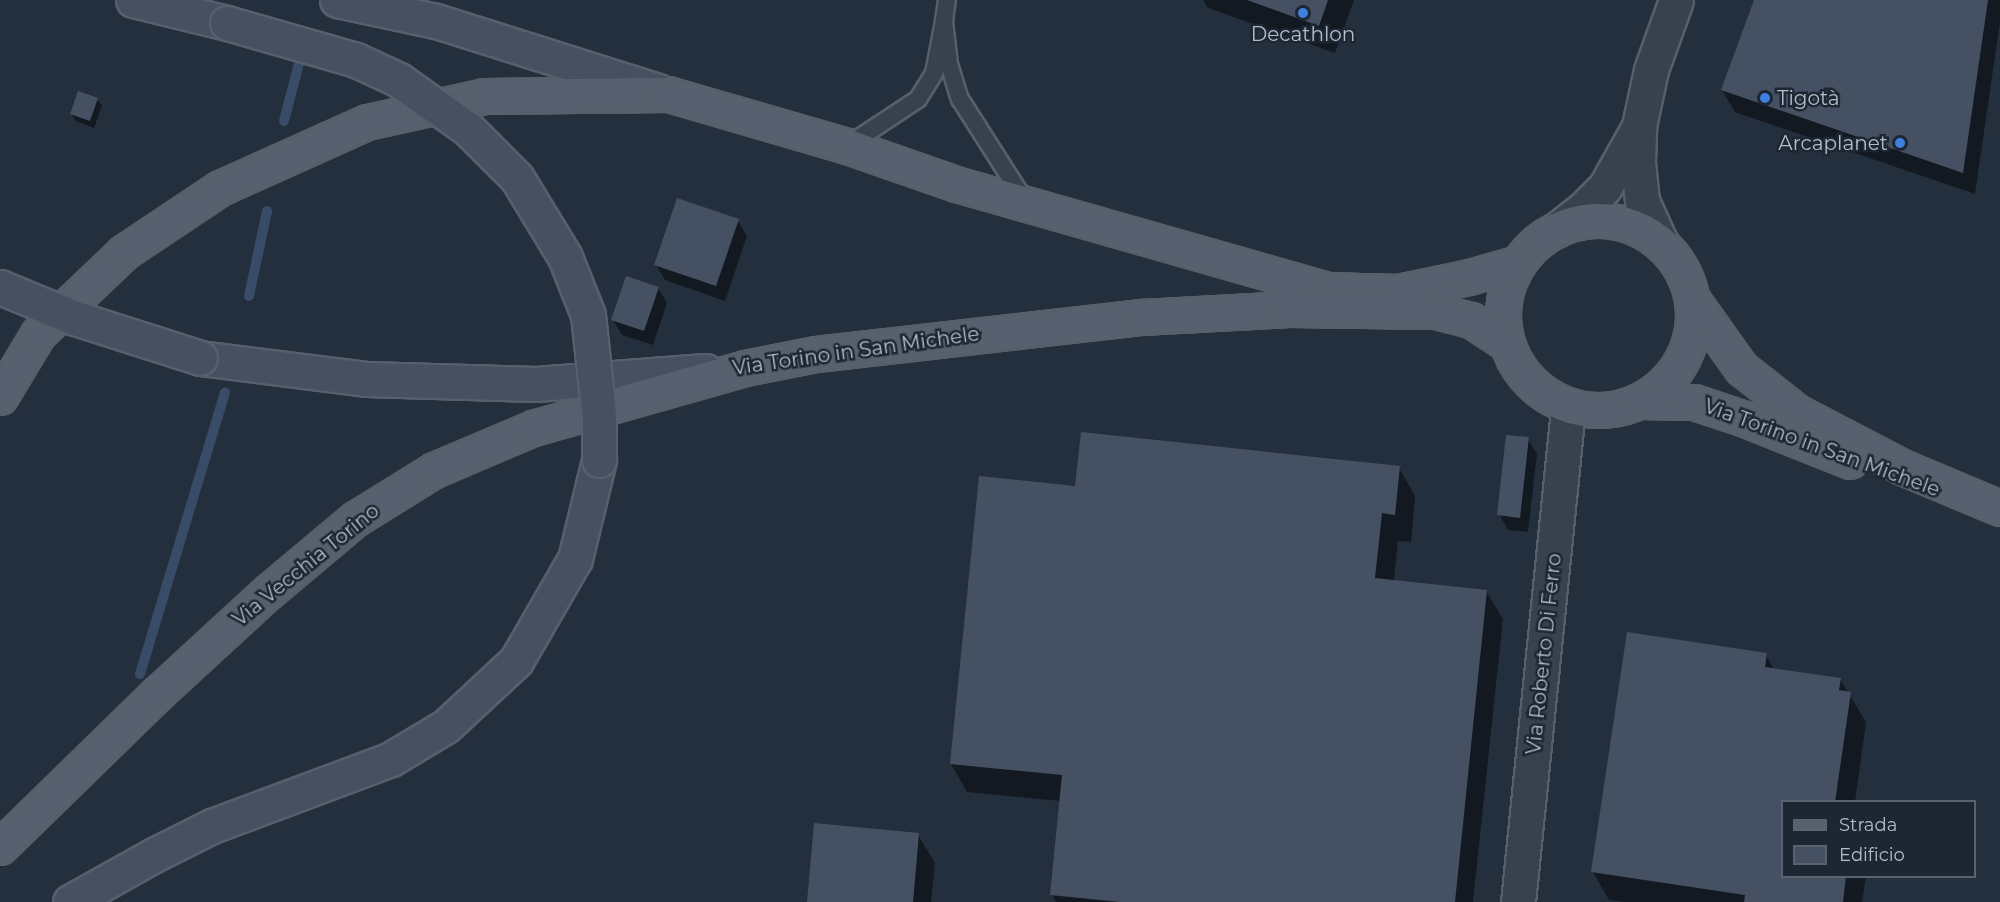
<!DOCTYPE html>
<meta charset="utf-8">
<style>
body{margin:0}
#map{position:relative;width:2000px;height:902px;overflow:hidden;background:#242f3e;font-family:Montserrat,sans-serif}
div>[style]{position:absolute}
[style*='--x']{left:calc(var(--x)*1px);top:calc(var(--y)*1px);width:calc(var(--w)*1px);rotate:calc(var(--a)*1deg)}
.shadow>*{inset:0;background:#0007}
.stream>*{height:10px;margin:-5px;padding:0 5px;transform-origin:5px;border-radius:5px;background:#394c67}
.building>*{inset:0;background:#455162}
.roads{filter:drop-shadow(2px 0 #565f6c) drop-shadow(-2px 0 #565f6c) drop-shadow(0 2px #565f6c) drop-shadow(0 -2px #565f6c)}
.lane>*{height:16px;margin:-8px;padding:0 8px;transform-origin:8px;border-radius:8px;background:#38414e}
.street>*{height:33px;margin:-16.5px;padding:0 16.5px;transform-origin:16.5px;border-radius:16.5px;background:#38414e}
.secondary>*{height:33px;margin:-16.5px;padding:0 16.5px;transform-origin:16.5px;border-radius:16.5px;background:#465061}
.primary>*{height:33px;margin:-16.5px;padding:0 16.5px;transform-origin:16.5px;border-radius:16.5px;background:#56606e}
.primary>.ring{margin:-16.5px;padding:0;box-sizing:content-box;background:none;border:33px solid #56606e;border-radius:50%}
.bridges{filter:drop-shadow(2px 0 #565f6c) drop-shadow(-2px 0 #565f6c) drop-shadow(0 2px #565f6c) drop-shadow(0 -2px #565f6c)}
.secondary-bridge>*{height:33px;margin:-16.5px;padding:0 16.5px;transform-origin:16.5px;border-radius:16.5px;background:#465061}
.dots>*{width:16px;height:16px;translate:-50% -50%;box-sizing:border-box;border:3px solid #1d2633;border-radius:50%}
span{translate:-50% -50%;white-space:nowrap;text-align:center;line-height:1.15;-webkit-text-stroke:5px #1d2633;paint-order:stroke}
.poi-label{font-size:20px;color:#b4bcc9}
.left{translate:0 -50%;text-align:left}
.right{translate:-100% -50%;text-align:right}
.street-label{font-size:20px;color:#b4bcc9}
.legend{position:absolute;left:1781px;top:800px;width:195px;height:78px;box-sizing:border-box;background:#1d2633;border:2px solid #59626f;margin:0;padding:8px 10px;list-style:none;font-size:18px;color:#b4bcc9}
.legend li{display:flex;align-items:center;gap:12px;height:30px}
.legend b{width:30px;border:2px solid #59626f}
</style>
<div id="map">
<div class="shadow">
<div style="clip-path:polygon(1203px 0,1354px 0,1335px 53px,1208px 8px)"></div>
<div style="clip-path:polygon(1755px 0,2000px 0,2000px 22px,1975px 194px,1735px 112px,1722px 90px)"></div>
<div style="clip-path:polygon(97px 99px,102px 106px,94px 128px,76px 121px,71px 114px)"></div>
<div style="clip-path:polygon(738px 221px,747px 236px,725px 301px,665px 280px,656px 265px)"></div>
<div style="clip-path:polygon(658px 288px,667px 303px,653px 345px,622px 335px,613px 320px)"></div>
<div style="clip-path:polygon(1528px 439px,1537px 454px,1528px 532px,1508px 530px,1499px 514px)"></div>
<div style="clip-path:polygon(1399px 468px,1415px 496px,1411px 542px,1398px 541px,1394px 581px,1486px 591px,1503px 619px,1473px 902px,1056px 902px,1051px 894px,1061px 801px,967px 792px,951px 764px,1077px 487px)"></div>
<div style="clip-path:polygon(1766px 655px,1774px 670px,1840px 679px,1866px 722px,1855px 802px,1782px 802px,1782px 876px,1866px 876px,1862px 902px,1625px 902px,1609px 900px,1593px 872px)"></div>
<div style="clip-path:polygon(918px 835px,935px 863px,931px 902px,808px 902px)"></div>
</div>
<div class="stream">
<div style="--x:284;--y:121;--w:60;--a:-75.5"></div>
<div style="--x:249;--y:296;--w:87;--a:-78"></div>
<div style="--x:140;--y:674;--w:294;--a:-73.2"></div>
</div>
<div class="building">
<div style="clip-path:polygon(1247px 0,1328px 0,1319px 26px)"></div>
<div style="clip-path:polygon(1754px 0,1988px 0,1963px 173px,1721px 90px)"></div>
<div style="clip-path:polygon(78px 91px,98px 98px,90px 121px,70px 114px)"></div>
<div style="clip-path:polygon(677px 198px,739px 219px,716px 286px,654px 265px)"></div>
<div style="clip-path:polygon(626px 276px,659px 287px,644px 331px,611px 320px)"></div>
<div style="clip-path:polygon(1081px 432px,1400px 466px,1395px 515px,1382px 513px,1375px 578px,1487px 590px,1455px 902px,1120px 902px,1050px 895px,1062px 775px,950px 764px,979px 476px,1075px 486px)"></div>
<div style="clip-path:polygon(1506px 435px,1529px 437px,1520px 518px,1497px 515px)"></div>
<div style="clip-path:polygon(1627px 632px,1767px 653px,1765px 667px,1841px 678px,1839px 690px,1851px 692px,1835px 802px,1782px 802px,1782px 876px,1846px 876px,1843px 902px,1744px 902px,1745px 895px,1591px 872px)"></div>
<div style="clip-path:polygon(814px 823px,919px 833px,913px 902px,807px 902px)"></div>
</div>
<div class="roads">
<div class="lane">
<div style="--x:944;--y:21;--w:21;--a:-82"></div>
<div style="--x:847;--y:146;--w:85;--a:-33.5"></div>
<div style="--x:918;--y:99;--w:31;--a:-58"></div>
<div style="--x:934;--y:73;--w:53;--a:-79.1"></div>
<div style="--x:944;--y:21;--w:43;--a:83.4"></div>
<div style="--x:949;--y:64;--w:37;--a:73"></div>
<div style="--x:960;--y:99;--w:121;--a:57.5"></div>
</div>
<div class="street">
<div style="--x:1556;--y:230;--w:34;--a:-38"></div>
<div style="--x:1583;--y:209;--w:31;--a:-45"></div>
<div style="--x:1605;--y:187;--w:65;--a:-60.7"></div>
<div style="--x:1662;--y:245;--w:48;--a:-114.4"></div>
<div style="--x:1642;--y:201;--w:39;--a:-96"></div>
<div style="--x:1638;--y:162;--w:36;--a:-88"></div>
<div style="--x:1639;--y:126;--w:57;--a:-77.9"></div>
<div style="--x:1651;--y:70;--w:74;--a:-70.3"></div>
<div style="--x:1518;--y:902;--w:499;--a:-84.2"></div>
</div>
<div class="secondary">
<div style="--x:133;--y:0;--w:97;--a:13.7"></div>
<div style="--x:337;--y:0;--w:101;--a:12"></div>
<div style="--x:436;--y:21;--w:233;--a:17.5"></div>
<div style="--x:200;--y:358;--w:167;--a:7.2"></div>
<div style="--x:366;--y:379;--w:170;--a:1.7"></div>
<div style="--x:536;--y:384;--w:170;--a:-4.4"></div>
<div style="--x:70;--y:902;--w:98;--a:-29.2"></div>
<div style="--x:156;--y:854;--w:63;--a:-26.6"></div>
<div style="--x:212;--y:826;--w:191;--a:-20.5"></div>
<div style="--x:391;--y:759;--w:64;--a:-31"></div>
<div style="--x:446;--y:726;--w:96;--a:-42.9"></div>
<div style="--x:516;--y:661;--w:118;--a:-60"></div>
<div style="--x:575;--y:559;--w:102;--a:-76.4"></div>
</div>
<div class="primary">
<div class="ring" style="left:1503px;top:220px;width:157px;height:157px"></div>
<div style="--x:1692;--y:299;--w:85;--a:54.6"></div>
<div style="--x:1741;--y:368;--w:71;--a:38.2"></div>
<div style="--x:1797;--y:412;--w:119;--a:27.6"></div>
<div style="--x:1902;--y:467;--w:106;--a:22.7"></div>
<div style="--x:0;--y:397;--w:74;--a:-58.9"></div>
<div style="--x:38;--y:334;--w:119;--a:-43.6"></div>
<div style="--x:124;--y:252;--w:115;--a:-33.7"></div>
<div style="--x:220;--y:188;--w:161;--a:-24.2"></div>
<div style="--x:367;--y:122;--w:120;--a:-12.5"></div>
<div style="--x:484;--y:96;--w:184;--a:-0.6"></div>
<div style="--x:668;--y:94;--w:186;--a:16.2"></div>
<div style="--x:847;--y:146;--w:115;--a:19.2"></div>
<div style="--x:956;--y:184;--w:386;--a:15.9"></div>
<div style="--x:1327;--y:290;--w:71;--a:1.6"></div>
<div style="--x:1398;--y:292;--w:73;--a:-11.9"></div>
<div style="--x:1469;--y:277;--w:51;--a:-15.9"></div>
<div style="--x:1641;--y:401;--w:53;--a:1.1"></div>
<div style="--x:1694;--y:402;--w:51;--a:18.4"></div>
<div style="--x:1742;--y:418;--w:116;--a:21.7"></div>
<div style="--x:0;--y:847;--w:221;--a:-44.3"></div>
<div style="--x:158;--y:693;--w:149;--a:-42.6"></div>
<div style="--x:268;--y:592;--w:114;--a:-40"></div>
<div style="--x:355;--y:519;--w:93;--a:-31.8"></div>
<div style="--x:434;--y:470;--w:108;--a:-23"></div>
<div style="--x:533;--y:428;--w:220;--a:-15.8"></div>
<div style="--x:745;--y:368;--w:72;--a:-11.2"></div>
<div style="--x:816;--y:354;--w:328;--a:-6.5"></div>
<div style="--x:1142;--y:317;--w:148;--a:-3.1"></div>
<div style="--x:1290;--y:309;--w:145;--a:0.8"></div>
<div style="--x:1435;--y:311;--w:37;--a:14"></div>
<div style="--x:1471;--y:320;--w:42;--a:33.3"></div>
</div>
</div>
<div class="bridges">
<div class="secondary-bridge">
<div style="--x:227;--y:23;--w:134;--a:16"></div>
<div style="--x:356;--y:60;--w:47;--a:24.9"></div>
<div style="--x:399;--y:80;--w:86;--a:35.5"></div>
<div style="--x:469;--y:130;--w:68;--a:45"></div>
<div style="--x:517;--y:178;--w:92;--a:58.7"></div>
<div style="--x:565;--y:257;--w:62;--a:68.4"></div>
<div style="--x:588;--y:315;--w:102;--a:83.8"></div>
<div style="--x:599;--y:416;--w:44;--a:90"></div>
<div style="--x:0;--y:287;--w:81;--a:22.5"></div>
<div style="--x:75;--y:318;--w:131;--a:17.7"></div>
</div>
</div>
<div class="dots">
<div style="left:1303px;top:13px;background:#3f7fe0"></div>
<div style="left:1765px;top:98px;background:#3f7fe0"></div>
<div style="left:1900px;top:143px;background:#3f7fe0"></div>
</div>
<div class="poi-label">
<span style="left:1303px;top:34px">Decathlon</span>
<span class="left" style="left:1777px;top:98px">Tigotà</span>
<span class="right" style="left:1888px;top:143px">Arcaplanet</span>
</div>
<div class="street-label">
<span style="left:856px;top:351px;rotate:-8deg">Via Torino in San Michele</span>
<span style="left:1822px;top:448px;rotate:20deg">Via Torino in San Michele</span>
<span style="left:306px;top:565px;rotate:-39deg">Via Vecchia Torino</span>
<span style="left:1544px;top:654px;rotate:-84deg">Via Roberto Di Ferro</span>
</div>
<ul class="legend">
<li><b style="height:8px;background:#56606e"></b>Strada</li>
<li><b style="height:16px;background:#455162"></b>Edificio</li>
</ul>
</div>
